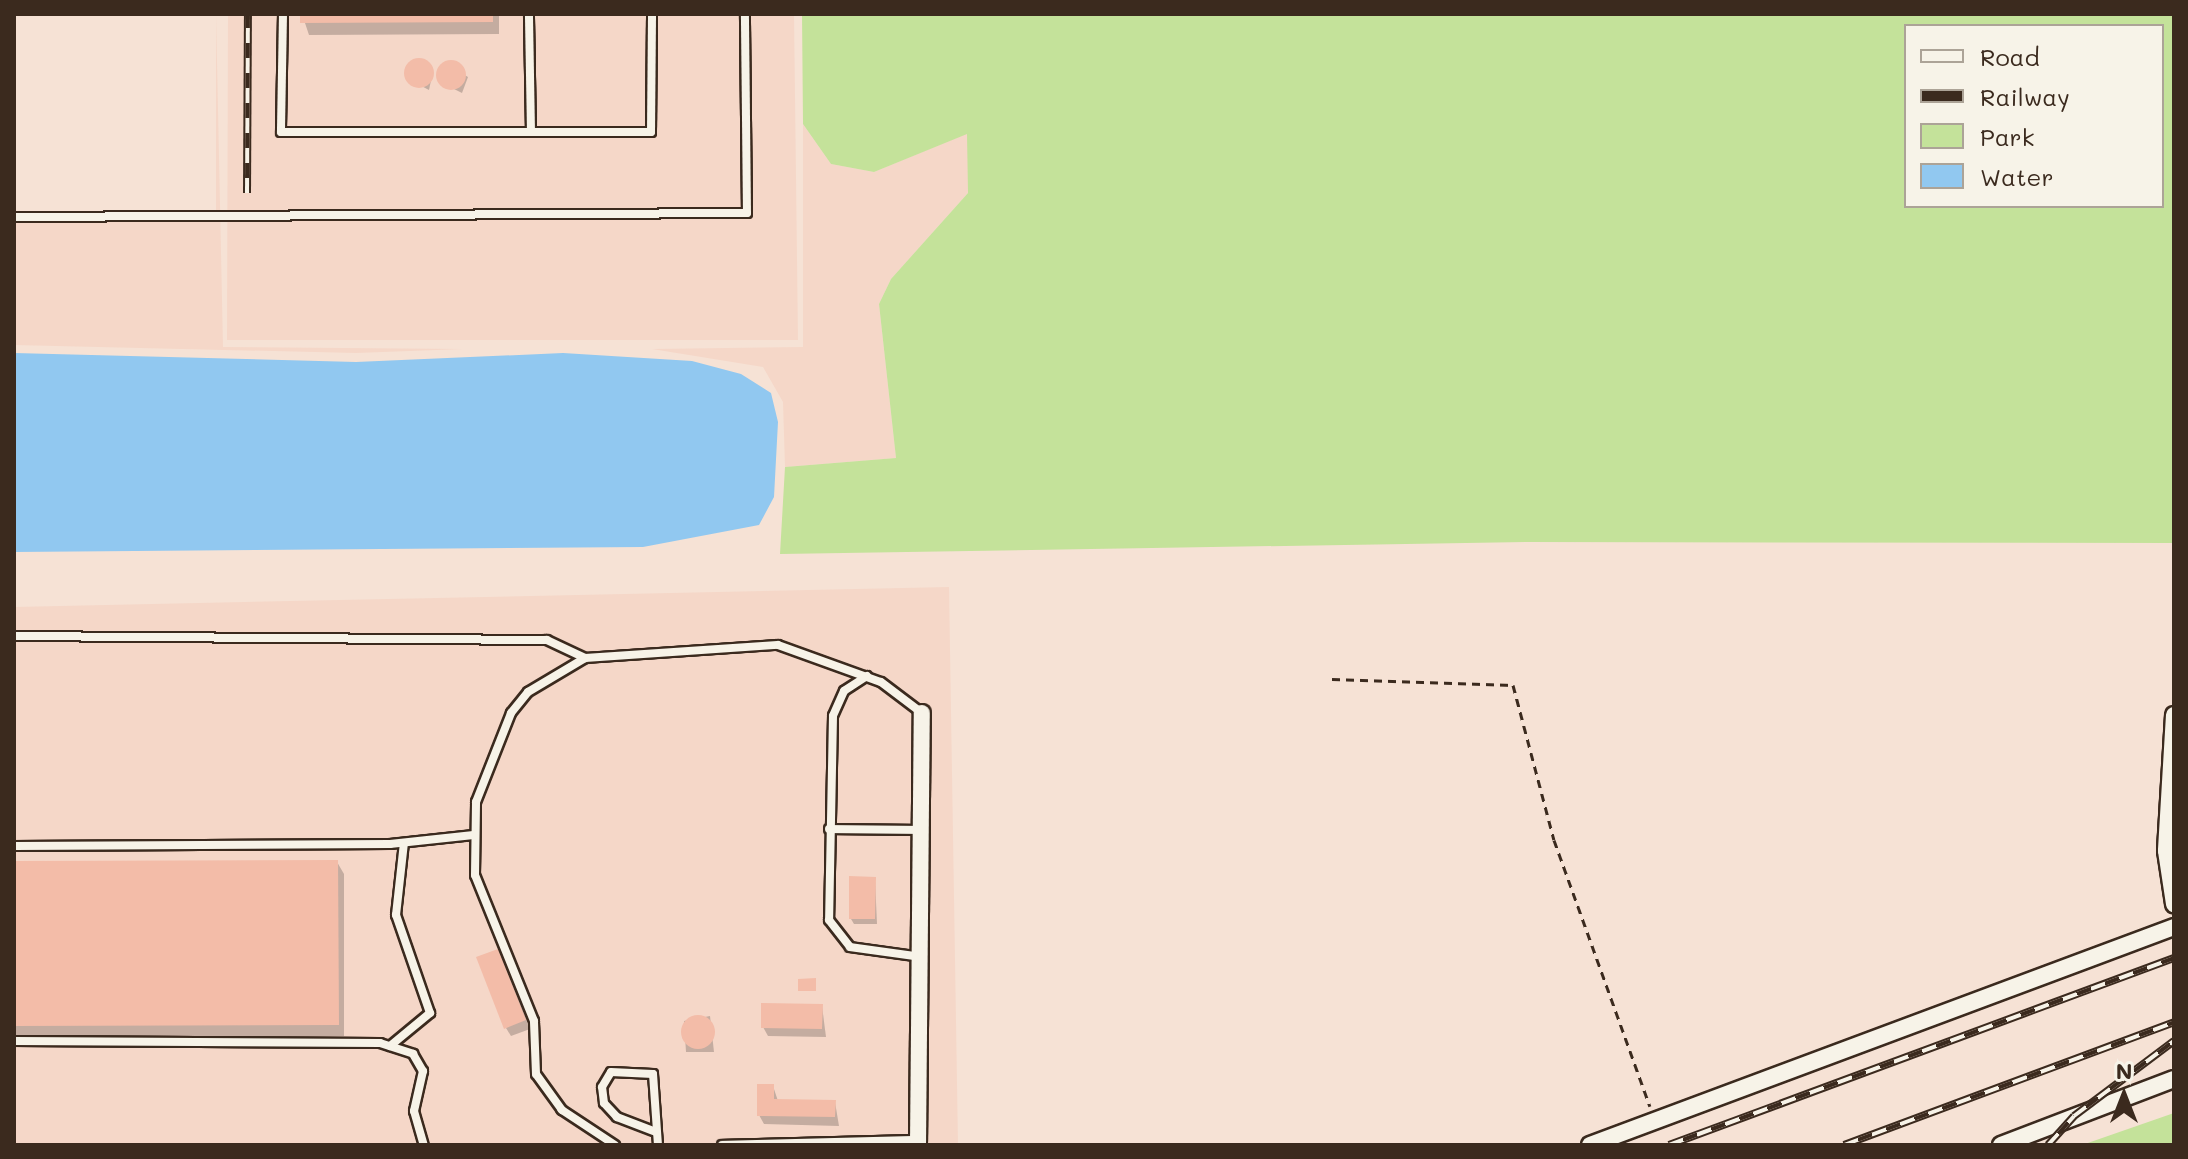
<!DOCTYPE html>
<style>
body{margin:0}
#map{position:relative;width:2188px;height:1159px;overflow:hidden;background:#f6e2d5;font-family:Mali,sans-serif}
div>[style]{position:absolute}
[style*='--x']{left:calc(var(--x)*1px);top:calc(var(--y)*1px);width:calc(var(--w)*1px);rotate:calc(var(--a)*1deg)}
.built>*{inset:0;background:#f5d7c8}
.green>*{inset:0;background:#c4e29a}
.water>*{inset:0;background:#91c8f0}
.shadow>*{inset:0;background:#0003}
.building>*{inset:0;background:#f3bca8}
.round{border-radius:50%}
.path>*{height:3px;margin-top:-1.5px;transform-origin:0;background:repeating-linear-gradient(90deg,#3b2a1e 0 8px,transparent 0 14px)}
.roads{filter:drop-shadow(2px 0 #3b2a1e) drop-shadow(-2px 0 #3b2a1e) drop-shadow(0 2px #3b2a1e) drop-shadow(0 -2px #3b2a1e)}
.service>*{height:8px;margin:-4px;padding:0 4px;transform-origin:4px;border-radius:4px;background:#f7f3e8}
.minor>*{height:16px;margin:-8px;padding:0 8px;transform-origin:8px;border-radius:8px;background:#f7f3e8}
.rail>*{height:8px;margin-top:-4px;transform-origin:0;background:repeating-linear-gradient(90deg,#f7f3e8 0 15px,#3b2a1e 0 30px);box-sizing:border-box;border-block:2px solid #3b2a1e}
span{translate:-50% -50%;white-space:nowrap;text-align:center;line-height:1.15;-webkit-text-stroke:6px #f7f3e8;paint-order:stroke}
.frame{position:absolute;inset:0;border:16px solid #3b2a1e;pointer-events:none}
.legend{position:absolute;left:1904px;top:24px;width:260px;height:184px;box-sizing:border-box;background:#f7f3e8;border:2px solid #aca397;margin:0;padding:10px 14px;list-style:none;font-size:24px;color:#3b2a1e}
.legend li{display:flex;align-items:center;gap:16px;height:40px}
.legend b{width:40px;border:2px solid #aca397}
.north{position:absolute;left:2084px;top:1055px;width:80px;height:80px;-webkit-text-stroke:6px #f7f3e8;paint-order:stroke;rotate:0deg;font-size:22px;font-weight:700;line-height:32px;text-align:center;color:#3b2a1e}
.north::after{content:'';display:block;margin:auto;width:28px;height:36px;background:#3b2a1e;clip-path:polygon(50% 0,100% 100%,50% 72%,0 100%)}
</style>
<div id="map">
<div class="built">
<div style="clip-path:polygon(216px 14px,223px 347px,463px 349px,356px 353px,14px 345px,14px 221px,216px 221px)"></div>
<div style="clip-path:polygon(228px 14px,794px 14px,798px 340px,227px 340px)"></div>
<div style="clip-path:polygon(803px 124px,831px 164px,874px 172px,968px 133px,968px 193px,891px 279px,879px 304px,896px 458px,785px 467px,783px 402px,763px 367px,652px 349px,803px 347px)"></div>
<div style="clip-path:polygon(949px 587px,958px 1145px,14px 1145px,14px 607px)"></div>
</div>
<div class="green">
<div style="clip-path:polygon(evenodd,802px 14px,2174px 14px,2174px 543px,1527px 542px,780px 554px,785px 467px,896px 458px,879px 304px,891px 279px,968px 193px,967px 134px,874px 172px,831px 164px,803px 124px,802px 14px,1906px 26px,2162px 26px,2162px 206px,1906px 206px,1906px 26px)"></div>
<div style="clip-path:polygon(2174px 1113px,2174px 1145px,2082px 1145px)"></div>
</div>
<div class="water">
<div style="clip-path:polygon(14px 353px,356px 362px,563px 353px,692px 361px,741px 374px,771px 393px,778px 422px,774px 497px,759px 525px,643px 547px,14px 552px)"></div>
</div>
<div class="shadow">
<div style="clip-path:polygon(302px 14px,499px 14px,499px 34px,309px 35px)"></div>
<div style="clip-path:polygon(414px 61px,433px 71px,429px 90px,408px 79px)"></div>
<div style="clip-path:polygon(446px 64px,468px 77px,462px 93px,440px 82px)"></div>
<div style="clip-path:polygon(337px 862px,344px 874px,344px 1036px,14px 1037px,14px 863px)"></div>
<div style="clip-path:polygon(875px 879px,877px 924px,854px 924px,851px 919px)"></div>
<div style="clip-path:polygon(498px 951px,530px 1029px,511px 1036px,506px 1028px)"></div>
<div style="clip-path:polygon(822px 1006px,826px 1037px,768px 1036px,763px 1027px)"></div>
<div style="clip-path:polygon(710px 1016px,714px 1052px,686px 1052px,684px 1021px)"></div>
<div style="clip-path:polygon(773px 1086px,778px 1101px,835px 1102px,839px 1126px,764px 1124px,759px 1115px)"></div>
</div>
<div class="building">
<div style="clip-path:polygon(300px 14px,493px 14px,493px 22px,300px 23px)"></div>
<div class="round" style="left:404px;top:58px;width:30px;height:30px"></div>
<div class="round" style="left:436px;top:60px;width:30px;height:30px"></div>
<div style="clip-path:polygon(338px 860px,339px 1025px,14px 1026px,14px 861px)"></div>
<div style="clip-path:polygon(849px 876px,876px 877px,875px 919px,849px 919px)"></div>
<div style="clip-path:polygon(498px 949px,526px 1020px,504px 1029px,476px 957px)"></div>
<div style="clip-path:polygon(816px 978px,816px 991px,798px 991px,798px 979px)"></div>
<div style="clip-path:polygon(761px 1003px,823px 1004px,822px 1029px,761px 1028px)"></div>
<div class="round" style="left:681px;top:1015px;width:34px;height:34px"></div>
<div style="clip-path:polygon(757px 1084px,774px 1084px,774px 1099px,836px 1100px,835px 1117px,757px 1116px)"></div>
</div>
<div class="path">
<div style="--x:1332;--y:679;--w:181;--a:1.9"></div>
<div style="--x:1513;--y:685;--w:160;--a:75.2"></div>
<div style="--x:1554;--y:840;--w:283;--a:70.2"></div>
</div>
<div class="roads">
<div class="service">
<div style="--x:283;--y:14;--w:118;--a:91"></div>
<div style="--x:281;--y:132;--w:250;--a:0"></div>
<div style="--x:531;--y:132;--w:118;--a:-91"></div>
<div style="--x:531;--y:132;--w:120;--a:0"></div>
<div style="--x:651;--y:132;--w:118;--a:-89.5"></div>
<div style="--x:14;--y:217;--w:733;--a:-0.31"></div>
<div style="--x:747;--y:213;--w:199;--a:-90.6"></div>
<div style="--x:14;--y:636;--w:533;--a:0.43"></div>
<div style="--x:547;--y:640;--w:42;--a:25.3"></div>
<div style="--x:867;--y:676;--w:27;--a:147"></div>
<div style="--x:844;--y:691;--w:27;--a:114"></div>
<div style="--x:833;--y:716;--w:204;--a:91.1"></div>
<div style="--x:829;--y:920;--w:34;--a:52"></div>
<div style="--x:850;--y:947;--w:72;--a:8"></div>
<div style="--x:829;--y:829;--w:92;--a:0.6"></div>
<div style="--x:14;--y:846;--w:376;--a:-0.3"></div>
<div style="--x:390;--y:844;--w:84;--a:-6.1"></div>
<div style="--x:14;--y:1041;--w:366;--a:0.3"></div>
<div style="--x:380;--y:1043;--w:35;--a:18"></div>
<div style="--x:413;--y:1054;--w:20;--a:60"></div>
<div style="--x:423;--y:1071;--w:41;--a:102.7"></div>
<div style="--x:414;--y:1111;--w:35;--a:74"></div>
<div style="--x:390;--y:1046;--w:52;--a:-39.5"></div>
<div style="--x:430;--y:1013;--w:104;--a:-109.1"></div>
<div style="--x:396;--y:915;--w:72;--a:-83.7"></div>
<div style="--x:656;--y:1132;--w:42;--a:-159"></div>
<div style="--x:617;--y:1117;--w:19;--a:-133"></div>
<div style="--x:604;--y:1103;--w:16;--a:-97"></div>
<div style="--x:602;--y:1087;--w:17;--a:-59"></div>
<div style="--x:611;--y:1072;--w:42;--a:2.7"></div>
<div style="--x:653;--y:1074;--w:71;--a:86"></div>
<div style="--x:615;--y:1145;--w:64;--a:-146.6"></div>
<div style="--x:562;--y:1110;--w:44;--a:-125.8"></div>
<div style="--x:536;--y:1074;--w:53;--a:-92.2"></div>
<div style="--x:534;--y:1021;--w:157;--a:-112"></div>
<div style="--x:475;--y:875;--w:73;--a:-89.2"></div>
<div style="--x:476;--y:802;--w:96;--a:-68.5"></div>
<div style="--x:511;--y:713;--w:27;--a:-51"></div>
<div style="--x:528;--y:692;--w:66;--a:-30.8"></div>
<div style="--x:585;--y:658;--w:193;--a:-3.9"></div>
<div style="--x:778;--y:645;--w:109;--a:19.8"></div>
<div style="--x:881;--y:682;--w:51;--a:37.1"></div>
<div style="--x:722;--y:1145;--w:196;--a:-1.5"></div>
</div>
<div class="minor">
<div style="--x:2174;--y:715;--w:136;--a:93.4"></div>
<div style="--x:2166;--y:851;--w:54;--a:81.4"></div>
<div style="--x:918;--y:1145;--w:432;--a:-89.5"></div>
<div style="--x:1590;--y:1145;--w:623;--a:-20.47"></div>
<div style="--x:2001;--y:1145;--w:185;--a:-20.9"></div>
</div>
</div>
<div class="rail">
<div style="--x:247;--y:193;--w:179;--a:-89.7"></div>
<div style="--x:1669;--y:1145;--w:539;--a:-20.32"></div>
<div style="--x:1844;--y:1145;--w:352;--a:-20.4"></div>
<div style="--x:2048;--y:1145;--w:39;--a:-48"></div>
<div style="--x:2074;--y:1116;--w:125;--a:-36.9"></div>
</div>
<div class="frame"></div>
<ul class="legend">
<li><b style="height:10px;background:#f7f3e8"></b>Road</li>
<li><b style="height:10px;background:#3b2a1e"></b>Railway</li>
<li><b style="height:22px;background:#c4e29a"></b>Park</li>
<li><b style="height:22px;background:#91c8f0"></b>Water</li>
</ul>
<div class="north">N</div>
</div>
